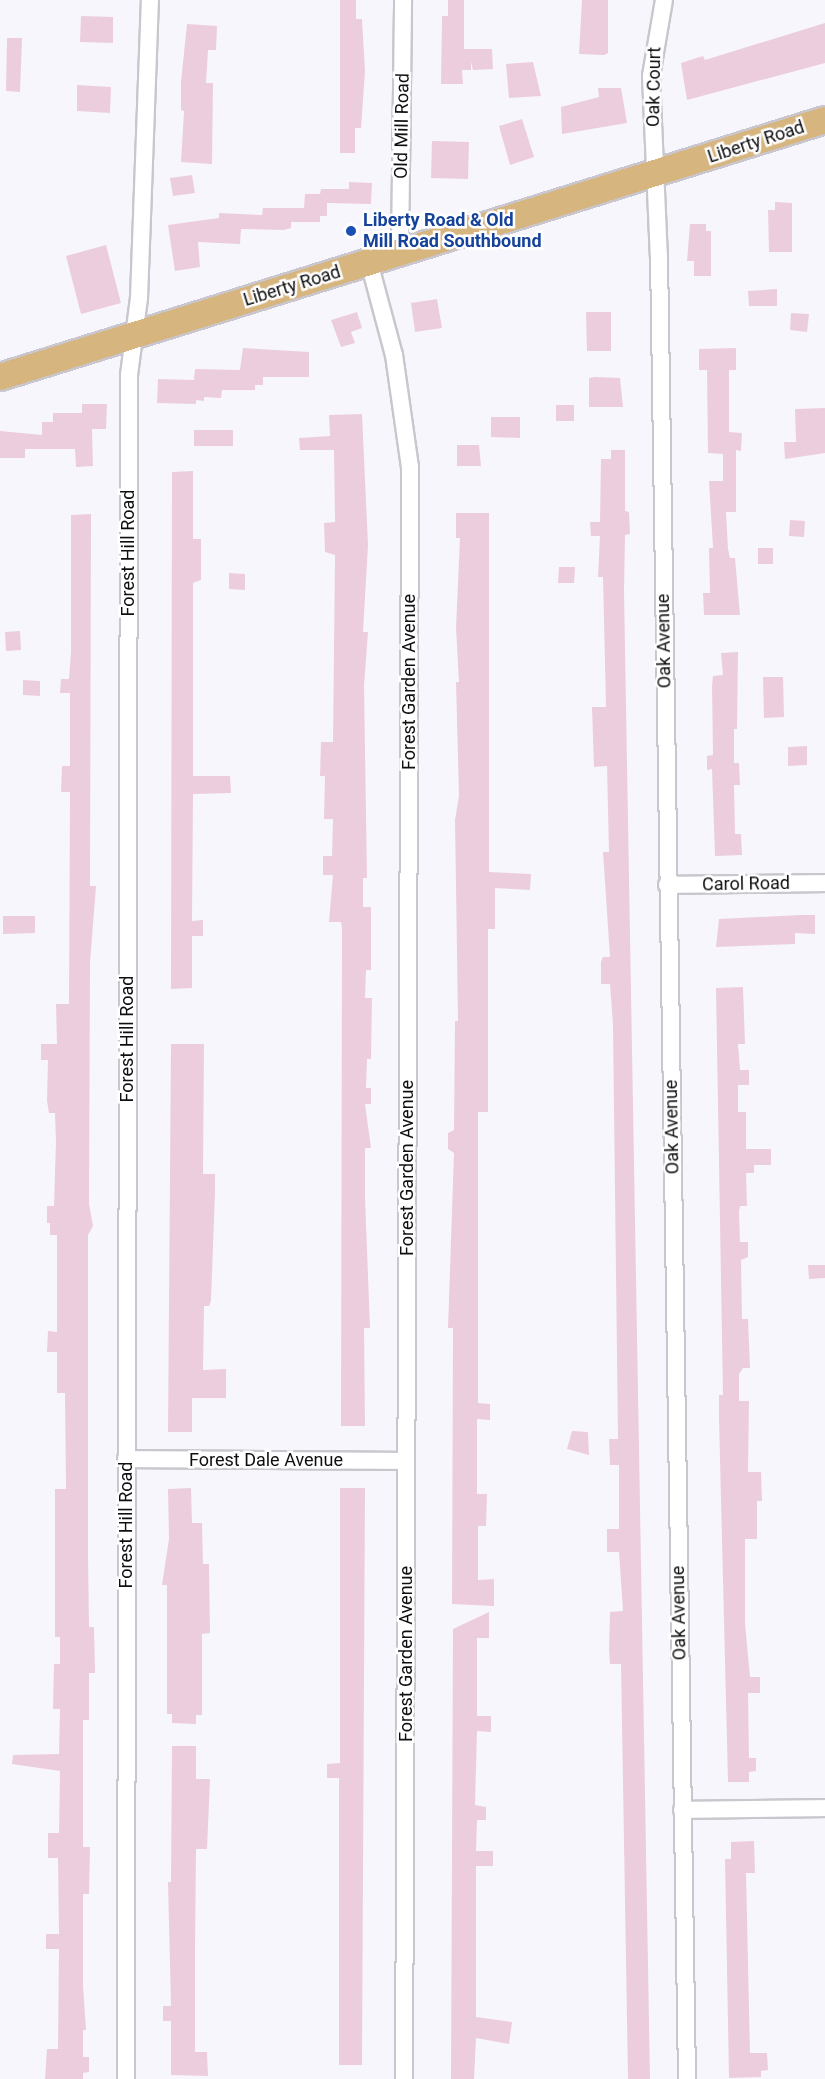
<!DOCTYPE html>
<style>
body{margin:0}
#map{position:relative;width:825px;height:2079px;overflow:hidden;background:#f8f6fd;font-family:Roboto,sans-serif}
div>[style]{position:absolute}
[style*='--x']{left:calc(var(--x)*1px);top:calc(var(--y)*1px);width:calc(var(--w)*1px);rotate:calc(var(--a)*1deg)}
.building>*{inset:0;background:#eccdde}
.roads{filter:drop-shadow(2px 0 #c9c7cd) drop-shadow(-2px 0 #c9c7cd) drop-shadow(0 2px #c9c7cd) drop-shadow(0 -2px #c9c7cd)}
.minor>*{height:16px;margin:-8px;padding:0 8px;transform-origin:8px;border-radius:8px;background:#fff}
.primary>*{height:26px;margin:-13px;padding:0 13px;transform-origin:13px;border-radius:13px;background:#d6b57f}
.dots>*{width:16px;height:16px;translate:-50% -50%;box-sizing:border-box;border:3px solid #fff;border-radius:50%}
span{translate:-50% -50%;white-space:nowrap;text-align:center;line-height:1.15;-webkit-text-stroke:5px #fff;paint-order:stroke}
.street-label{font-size:18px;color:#0f0e10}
.transit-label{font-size:18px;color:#164399;font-weight:700}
.left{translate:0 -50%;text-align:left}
</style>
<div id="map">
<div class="building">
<div style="clip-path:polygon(340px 0,356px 0,356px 19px,362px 19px,365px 71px,361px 128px,355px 128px,355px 153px,340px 153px)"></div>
<div style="clip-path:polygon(448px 0,464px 0,464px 49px,492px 49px,493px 69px,473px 70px,471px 62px,471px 70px,462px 70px,463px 84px,441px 84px,442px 16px,448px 16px)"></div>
<div style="clip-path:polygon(582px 0,608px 0,608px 53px,604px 55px,579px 54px)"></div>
<div style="clip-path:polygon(81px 16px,113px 17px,113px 43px,80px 42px)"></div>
<div style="clip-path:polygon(825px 23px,825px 63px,687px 100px,681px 63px,703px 56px,705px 60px)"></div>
<div style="clip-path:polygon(187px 24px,217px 26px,216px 50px,208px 50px,206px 83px,213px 83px,212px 164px,181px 162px,184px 111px,181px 110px,181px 82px)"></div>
<div style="clip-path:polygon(7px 38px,22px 38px,20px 92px,6px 91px)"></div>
<div style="clip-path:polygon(533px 62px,541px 96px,509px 98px,506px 64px)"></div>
<div style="clip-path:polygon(77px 85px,111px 87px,110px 113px,77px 111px)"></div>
<div style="clip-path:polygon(598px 88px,621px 88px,627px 123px,562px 134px,561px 107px,599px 97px)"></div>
<div style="clip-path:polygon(522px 119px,534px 157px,510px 165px,499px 126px)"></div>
<div style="clip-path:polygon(432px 141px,469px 142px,468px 179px,431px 178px)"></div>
<div style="clip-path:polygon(192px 175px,195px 193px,173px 196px,170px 178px)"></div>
<div style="clip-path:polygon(349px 182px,372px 183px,371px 204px,327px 203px,327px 216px,320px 216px,320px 222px,291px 222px,291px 228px,284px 230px,241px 229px,240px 244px,198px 242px,200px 267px,175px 271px,168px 225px,219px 218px,219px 213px,262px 215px,263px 208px,304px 208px,305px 194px,320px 194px,321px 189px,349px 189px)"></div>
<div style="clip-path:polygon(775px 202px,792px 203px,792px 252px,769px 252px,768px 210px,775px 210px)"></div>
<div style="clip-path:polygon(690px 224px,706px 224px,706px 231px,711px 231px,711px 276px,694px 276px,694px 261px,687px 261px)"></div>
<div style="clip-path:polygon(106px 245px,121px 303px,81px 314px,66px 256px)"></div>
<div style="clip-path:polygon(777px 289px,777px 306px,749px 306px,748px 291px)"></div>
<div style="clip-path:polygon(437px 299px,442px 328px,415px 332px,411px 303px)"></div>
<div style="clip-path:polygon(357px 312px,362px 328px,351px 332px,355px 343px,341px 347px,331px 320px)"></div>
<div style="clip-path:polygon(586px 312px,611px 312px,611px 351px,587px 351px)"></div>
<div style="clip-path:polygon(791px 313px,809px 314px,807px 332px,790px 330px)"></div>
<div style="clip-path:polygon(243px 348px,309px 352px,309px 377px,263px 377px,263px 385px,255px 385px,255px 390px,222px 390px,221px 398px,204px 397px,204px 401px,196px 400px,196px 404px,157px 403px,158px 379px,194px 380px,195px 369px,240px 370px)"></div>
<div style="clip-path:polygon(736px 348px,736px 370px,729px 370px,729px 432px,742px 433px,741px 451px,736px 450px,736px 512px,726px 512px,728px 549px,730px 558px,735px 558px,740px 615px,704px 615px,703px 593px,710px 593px,709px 548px,713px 548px,709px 481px,723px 481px,723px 454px,708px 453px,707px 370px,699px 370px,699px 349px)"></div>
<div style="clip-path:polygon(595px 377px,620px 378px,623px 407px,589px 407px,589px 378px)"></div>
<div style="clip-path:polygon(82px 404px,107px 404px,106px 429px,92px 429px,93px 466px,76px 467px,75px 449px,25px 449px,25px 458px,0 458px,0 431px,42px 435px,42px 422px,53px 422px,53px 413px,82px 413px)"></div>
<div style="clip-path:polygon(556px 405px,574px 405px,574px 421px,556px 421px)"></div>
<div style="clip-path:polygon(825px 408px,825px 453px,785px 459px,784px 442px,796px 442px,795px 409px)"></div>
<div style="clip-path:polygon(362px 414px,368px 545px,363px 632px,368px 632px,364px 686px,367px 878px,363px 878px,363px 907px,371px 907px,371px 970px,366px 970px,365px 998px,372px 998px,371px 1059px,367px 1059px,366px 1088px,371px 1088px,371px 1104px,365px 1104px,371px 1148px,365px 1148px,365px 1197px,370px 1328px,364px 1328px,365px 1426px,341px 1426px,342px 929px,341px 922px,329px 922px,333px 875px,323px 875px,323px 856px,332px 856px,333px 819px,324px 819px,325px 776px,320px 776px,321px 742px,333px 742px,335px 555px,325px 552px,324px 523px,335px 522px,334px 450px,300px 450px,299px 438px,330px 436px,329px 415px)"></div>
<div style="clip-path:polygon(491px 417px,520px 417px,520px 438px,491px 437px)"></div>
<div style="clip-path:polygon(194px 430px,233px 430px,233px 446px,194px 446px)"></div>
<div style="clip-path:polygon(457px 445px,479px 445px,481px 466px,457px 466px)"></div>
<div style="clip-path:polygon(611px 450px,625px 450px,625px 511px,629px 512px,630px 534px,625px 535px,624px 591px,650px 2079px,628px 2079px,621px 1664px,610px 1664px,609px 1651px,610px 1612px,623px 1611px,619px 1552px,607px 1552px,607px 1529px,619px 1529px,619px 1465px,610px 1465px,609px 1439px,618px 1439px,613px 1025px,610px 984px,601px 984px,601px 962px,603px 957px,610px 957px,603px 852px,609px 852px,607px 766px,594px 767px,592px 707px,606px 707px,603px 577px,598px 577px,600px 536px,591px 536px,590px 522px,600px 522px,601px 459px,611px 459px)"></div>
<div style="clip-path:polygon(193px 471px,193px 539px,201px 539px,201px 580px,193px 583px,193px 776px,230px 776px,231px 793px,193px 794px,192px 921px,203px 920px,203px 936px,192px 936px,192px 988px,171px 989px,172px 472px)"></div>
<div style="clip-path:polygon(456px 513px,489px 513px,489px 872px,531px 874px,530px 890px,495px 888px,495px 929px,488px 929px,488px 1112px,478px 1112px,478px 1403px,490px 1404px,490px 1420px,477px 1419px,477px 1494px,487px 1494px,486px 1526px,478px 1526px,478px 1580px,494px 1579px,494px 1606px,452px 1604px,453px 1328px,448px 1328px,454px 1153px,448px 1149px,448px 1133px,454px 1130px,455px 1021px,458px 1021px,455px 820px,459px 796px,456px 682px,459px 682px,456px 628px,460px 538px,456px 538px)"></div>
<div style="clip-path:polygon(91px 514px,90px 886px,96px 886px,90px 963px,89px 1204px,93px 1226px,88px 1235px,88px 1555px,89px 1627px,94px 1627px,95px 1673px,89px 1673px,89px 1720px,83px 1720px,83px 1847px,90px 1847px,89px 1894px,83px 1894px,83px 1985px,86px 2030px,83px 2030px,83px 2057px,89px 2057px,89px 2072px,83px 2073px,83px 2079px,45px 2079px,47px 2049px,58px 2049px,59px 1949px,46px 1949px,46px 1934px,59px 1934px,58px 1858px,48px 1858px,48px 1833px,59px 1833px,60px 1771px,12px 1764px,13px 1755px,59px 1754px,60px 1709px,53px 1709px,54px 1664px,60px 1664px,60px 1637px,55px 1637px,55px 1489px,66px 1489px,65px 1393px,57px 1393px,57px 1352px,47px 1352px,48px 1331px,57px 1332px,57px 1235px,50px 1235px,50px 1223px,47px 1223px,47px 1206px,54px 1206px,56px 1142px,55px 1113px,49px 1113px,47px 1101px,48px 1060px,41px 1060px,41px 1044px,57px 1044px,56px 1004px,69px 1004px,70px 792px,61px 792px,62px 766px,70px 766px,70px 693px,60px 693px,61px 679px,69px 679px,71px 652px,71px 515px)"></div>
<div style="clip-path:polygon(790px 520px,805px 521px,804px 537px,789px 536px)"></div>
<div style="clip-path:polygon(758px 548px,773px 548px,773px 564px,758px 564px)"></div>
<div style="clip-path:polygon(559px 567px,575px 567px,574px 583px,558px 583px)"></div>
<div style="clip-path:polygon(229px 573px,245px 574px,245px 590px,229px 589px)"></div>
<div style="clip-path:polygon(20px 631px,21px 650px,6px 651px,5px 632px)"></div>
<div style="clip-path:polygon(738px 652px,737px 729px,734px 729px,734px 763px,739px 763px,740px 785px,734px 785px,735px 834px,741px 834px,742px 855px,715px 856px,712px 769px,707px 770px,707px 756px,713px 755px,712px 686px,713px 676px,723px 675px,721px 653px)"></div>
<div style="clip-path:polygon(763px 677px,783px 677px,784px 717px,764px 718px)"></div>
<div style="clip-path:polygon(23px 680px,40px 681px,40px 696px,23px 695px)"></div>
<div style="clip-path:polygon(807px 746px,807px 765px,788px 766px,788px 747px)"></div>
<div style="clip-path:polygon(800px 915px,815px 915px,815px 934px,795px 933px,795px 944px,716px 947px,719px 919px)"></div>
<div style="clip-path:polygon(3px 916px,35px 916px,35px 933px,3px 934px)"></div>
<div style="clip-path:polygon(743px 987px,745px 1044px,738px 1044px,740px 1070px,749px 1070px,749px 1085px,738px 1085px,738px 1112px,746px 1112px,746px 1149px,771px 1149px,771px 1165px,754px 1165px,754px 1173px,746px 1173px,747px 1206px,740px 1206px,739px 1212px,740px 1242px,748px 1242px,748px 1257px,741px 1260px,742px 1319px,748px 1319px,750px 1368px,743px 1368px,739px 1374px,739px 1401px,749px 1401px,748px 1472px,761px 1472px,762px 1501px,757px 1501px,757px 1539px,745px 1539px,745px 1623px,750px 1677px,760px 1677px,760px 1693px,748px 1693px,749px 1758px,756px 1758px,756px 1771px,749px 1772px,749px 1782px,728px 1782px,719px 1418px,719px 1395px,723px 1395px,716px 988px)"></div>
<div style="clip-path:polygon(171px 1044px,204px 1044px,203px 1174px,215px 1174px,215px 1193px,211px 1301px,209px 1306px,204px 1306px,203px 1370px,226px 1369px,226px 1398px,192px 1398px,192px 1432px,168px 1432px)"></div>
<div style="clip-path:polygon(808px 1265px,825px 1265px,825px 1278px,809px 1279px)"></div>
<div style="clip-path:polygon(572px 1431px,588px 1432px,589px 1455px,567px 1449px)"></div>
<div style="clip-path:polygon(191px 1488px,192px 1523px,202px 1523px,203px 1564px,209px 1564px,210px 1633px,202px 1634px,202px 1715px,196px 1715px,196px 1724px,172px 1723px,172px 1714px,167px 1714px,167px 1585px,162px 1585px,169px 1539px,168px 1489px)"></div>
<div style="clip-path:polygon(340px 1488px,365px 1488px,362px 2065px,339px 2065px,339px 1778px,327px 1778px,327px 1764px,340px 1763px)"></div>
<div style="clip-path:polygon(489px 1612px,489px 1638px,477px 1638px,477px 1716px,491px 1716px,491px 1732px,477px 1731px,475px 1805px,486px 1807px,486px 1820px,477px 1820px,476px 1851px,493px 1851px,493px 1866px,476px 1866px,476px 2017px,512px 2022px,509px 2044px,476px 2038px,474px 2079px,451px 2079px,453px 1629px)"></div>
<div style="clip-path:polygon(172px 1746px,196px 1746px,196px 1779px,210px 1779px,207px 1849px,196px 1849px,195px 1950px,195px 2052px,207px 2052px,208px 2076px,171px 2075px,171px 2021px,163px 2021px,163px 2006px,171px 2006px,168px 1882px,171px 1882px)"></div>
<div style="clip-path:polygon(754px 1841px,755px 1873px,746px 1873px,750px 2053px,767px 2053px,768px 2070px,761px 2071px,761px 2077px,729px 2078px,725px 1859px,731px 1859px,731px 1842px)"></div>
</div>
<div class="roads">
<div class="minor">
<div style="--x:664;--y:0;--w:77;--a:99.7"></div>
<div style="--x:651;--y:76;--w:180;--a:87.5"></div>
<div style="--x:659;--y:256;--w:1823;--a:89.12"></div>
<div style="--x:400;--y:252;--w:252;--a:-89.3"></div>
<div style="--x:369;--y:262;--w:96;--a:75"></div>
<div style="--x:394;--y:355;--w:113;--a:81.9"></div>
<div style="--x:410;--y:467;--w:1612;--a:90.21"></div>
<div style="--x:667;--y:885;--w:158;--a:-0.7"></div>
<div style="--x:126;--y:1459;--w:280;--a:0.4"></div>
<div style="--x:682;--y:1810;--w:143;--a:-0.8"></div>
<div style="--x:126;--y:2079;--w:1704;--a:-89.9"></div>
<div style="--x:129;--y:375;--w:78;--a:-82.6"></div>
<div style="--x:139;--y:298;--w:298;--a:-87.9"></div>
</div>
<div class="primary">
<div style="--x:0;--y:377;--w:864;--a:-17.3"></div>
</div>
</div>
<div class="dots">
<div style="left:351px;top:231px;background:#1a4fb4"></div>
</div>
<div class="street-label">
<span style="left:654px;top:87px;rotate:-89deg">Oak Court</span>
<span style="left:402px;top:126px;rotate:-89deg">Old Mill Road</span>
<span style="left:756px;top:142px;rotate:-18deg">Liberty Road</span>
<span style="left:292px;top:286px;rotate:-17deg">Liberty Road</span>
<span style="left:128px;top:553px;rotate:-90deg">Forest Hill Road</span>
<span style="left:664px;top:641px;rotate:-91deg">Oak Avenue</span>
<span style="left:409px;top:682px;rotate:-90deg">Forest Garden Avenue</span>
<span style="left:746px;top:884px;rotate:-1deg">Carol Road</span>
<span style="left:127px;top:1039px;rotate:-90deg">Forest Hill Road</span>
<span style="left:672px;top:1127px;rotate:-91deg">Oak Avenue</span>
<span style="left:407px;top:1168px;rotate:-90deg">Forest Garden Avenue</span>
<span style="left:266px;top:1460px">Forest Dale Avenue</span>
<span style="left:126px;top:1525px;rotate:-90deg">Forest Hill Road</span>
<span style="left:679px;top:1613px;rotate:-91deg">Oak Avenue</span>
<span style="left:406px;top:1654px;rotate:-90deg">Forest Garden Avenue</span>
</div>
<div class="transit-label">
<span class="left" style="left:363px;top:231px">Liberty Road &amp; Old<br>Mill Road Southbound</span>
</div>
</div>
